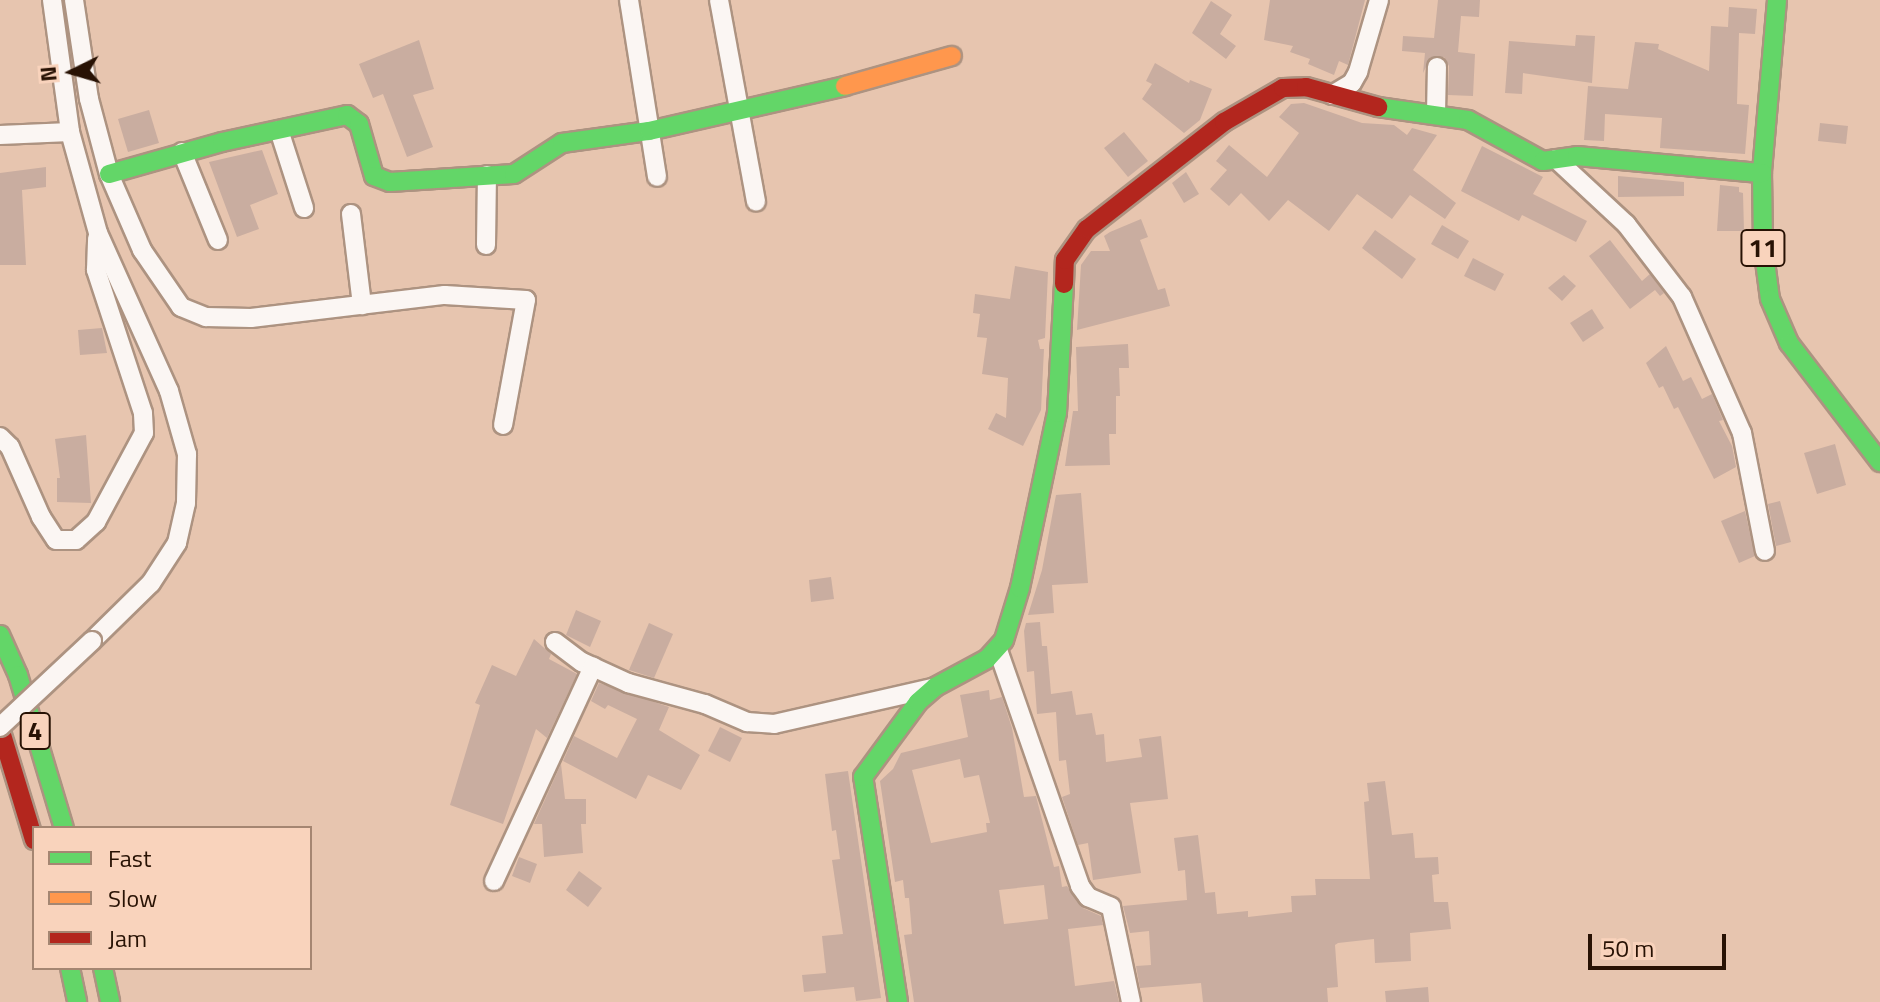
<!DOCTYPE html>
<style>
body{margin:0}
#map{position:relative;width:1880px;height:1002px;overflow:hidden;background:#e7c5af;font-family:"Titillium Web",sans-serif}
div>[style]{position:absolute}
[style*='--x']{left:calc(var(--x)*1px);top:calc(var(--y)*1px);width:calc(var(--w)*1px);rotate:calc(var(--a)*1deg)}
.building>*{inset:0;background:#c9ada0}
.roads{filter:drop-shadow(2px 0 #ad9381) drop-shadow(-2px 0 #ad9381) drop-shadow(0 2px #ad9381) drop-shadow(0 -2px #ad9381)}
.street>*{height:18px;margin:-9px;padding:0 9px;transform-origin:9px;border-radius:9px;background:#fbf6f3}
.fast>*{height:18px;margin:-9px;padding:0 9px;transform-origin:9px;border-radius:9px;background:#63d668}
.slow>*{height:18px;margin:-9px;padding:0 9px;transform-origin:9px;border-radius:9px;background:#ff974d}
.jam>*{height:18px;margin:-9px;padding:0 9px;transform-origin:9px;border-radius:9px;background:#b3261e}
.bridges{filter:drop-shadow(2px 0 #ad9381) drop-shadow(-2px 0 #ad9381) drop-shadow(0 2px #ad9381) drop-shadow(0 -2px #ad9381)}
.street-bridge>*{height:18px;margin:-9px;padding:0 9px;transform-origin:9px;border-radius:9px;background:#fbf6f3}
span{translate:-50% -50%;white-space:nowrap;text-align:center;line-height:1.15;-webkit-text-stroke:6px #f9d3bc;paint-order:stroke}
.shield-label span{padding:2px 6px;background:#f9d3bc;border:2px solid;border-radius:6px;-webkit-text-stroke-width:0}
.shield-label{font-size:26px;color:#281204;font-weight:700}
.legend{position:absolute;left:32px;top:826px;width:280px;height:144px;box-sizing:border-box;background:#f9d3bc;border:2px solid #a58672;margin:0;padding:10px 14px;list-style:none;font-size:24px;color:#281204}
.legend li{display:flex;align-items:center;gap:16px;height:40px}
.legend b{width:40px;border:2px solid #a58672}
.north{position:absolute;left:32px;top:32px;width:80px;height:80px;-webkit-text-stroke:6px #f9d3bc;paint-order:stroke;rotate:265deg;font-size:22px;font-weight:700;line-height:32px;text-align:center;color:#281204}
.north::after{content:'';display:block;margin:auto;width:28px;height:36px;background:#281204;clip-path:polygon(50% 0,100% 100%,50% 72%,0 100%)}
.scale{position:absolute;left:1588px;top:934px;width:138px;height:36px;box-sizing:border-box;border:4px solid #281204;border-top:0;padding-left:10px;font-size:24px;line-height:28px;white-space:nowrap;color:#281204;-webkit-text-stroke:6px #f9d3bc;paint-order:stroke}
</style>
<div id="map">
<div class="building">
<div style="clip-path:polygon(1270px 0,1365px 0,1348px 65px,1339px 61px,1334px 75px,1308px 64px,1310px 59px,1290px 52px,1293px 46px,1264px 40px)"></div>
<div style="clip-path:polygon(1438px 0,1480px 0,1479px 17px,1461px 16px,1458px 52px,1475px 54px,1473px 96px,1448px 95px,1449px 66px,1444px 57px,1431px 57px,1423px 73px,1425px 53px,1402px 51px,1403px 36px,1434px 38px)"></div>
<div style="clip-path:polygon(1211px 1px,1232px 15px,1220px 34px,1236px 46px,1226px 59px,1192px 33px)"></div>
<div style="clip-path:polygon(1729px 7px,1757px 9px,1755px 34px,1739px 33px,1737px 104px,1749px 105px,1745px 154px,1660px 148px,1662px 118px,1605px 114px,1604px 141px,1584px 140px,1588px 86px,1628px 89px,1635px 42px,1659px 44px,1658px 49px,1709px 71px,1711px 26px,1728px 27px)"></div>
<div style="clip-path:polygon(1576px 35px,1595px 36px,1592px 83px,1523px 73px,1522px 94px,1505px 93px,1509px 41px,1575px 46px)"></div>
<div style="clip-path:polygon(419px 40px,434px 89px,413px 95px,433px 147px,407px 157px,383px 94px,373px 98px,359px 64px)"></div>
<div style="clip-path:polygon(1155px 63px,1189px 83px,1190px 80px,1212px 89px,1200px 120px,1184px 133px,1142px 99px,1152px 84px,1146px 81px)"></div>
<div style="clip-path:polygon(1304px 103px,1362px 123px,1394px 125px,1407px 135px,1412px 128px,1437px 135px,1413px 170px,1456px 203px,1445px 219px,1410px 195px,1392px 219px,1357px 194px,1329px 231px,1288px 200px,1269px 221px,1241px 193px,1229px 206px,1210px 189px,1227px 170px,1216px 161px,1229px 145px,1267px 177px,1299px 133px,1279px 117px,1291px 104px)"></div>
<div style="clip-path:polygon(149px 110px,159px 143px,128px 152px,118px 119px)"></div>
<div style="clip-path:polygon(1820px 123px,1848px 126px,1846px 144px,1818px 141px)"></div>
<div style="clip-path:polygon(1124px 132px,1148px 161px,1128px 177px,1104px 148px)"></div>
<div style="clip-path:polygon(1482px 146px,1543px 177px,1533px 194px,1587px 221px,1576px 242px,1522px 215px,1519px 221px,1461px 191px)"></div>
<div style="clip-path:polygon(262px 150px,278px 194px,250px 205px,259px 229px,237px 237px,209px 162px)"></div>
<div style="clip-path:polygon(46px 167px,46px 187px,22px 190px,26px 265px,0 265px,0 173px)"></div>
<div style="clip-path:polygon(1186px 172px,1199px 194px,1184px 203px,1172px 183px)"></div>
<div style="clip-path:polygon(1618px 176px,1684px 182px,1684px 196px,1618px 197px)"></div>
<div style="clip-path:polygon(1720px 185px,1739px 187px,1739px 192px,1743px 193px,1744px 231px,1717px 231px)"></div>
<div style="clip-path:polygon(1141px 219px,1148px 237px,1140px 240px,1158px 290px,1165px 288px,1170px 306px,1077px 330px,1081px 265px,1091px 251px,1110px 251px,1104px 236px,1110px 232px)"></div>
<div style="clip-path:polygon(1442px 225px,1469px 241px,1458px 259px,1431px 244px)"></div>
<div style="clip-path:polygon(1375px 230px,1416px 259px,1402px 279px,1362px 248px)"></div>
<div style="clip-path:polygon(1610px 240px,1642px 281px,1650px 274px,1664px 293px,1660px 296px,1655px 290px,1630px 309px,1589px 256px)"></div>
<div style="clip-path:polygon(1473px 258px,1504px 274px,1495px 291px,1464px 276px)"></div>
<div style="clip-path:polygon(1015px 266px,1048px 272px,1045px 338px,1038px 340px,1040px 349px,1044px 349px,1041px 410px,1023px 446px,988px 429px,996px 413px,1006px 418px,1008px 378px,982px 374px,987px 338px,977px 337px,980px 314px,973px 313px,975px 294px,1010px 299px)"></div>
<div style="clip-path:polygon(1564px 275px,1576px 286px,1562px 301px,1548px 288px)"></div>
<div style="clip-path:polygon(1592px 309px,1604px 328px,1583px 342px,1570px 323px)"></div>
<div style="clip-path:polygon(102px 328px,107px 353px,80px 355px,78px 330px)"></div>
<div style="clip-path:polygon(1128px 344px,1129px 368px,1119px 368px,1120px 396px,1116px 396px,1116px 434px,1109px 434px,1110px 465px,1065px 466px,1073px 411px,1078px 411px,1076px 347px)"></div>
<div style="clip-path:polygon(1666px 346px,1683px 381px,1691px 377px,1702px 399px,1712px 394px,1723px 420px,1719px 421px,1732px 446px,1736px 467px,1714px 479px,1678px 407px,1674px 409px,1663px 386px,1659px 388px,1646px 363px)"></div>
<div style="clip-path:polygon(86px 435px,91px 503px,57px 502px,57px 478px,60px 478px,55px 439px)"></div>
<div style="clip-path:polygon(1835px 444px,1846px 485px,1817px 494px,1804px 453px)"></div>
<div style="clip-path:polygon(1081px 493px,1088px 583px,1052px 585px,1054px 613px,1028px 615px,1042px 570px,1056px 495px)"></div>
<div style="clip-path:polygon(1780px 501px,1791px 542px,1776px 546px,1768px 504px)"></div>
<div style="clip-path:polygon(1745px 511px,1755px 556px,1739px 563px,1721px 521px)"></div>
<div style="clip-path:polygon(831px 577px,834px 599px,811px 602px,809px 580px)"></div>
<div style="clip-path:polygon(576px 610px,601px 621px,590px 647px,566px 635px)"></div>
<div style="clip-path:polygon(1040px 622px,1042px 646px,1047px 646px,1051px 694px,1072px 691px,1076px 715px,1092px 713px,1096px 735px,1104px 734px,1106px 762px,1142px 757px,1139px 739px,1161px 736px,1168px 799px,1130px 803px,1141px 873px,1093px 880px,1088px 843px,1078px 845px,1062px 797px,1070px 794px,1066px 760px,1059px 761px,1056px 712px,1037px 714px,1034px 671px,1027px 672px,1024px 631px,1026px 623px)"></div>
<div style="clip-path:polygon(649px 623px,673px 634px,654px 678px,629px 670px)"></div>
<div style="clip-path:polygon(534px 639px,551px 654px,549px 659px,577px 674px,547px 738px,536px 729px,503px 824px,450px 805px,480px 705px,475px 703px,492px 665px,516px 676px)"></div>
<div style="clip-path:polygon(599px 683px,669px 707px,659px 730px,700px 755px,681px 790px,648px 775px,636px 799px,563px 761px,574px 736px,617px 758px,637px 719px,608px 705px,605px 709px,591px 701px)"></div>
<div style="clip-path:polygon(evenodd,989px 690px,990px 700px,1002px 697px,1012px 728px,1024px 797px,1036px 796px,1054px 867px,1059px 866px,1062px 887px,1067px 886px,1083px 908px,1101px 916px,1103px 925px,1068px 929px,1075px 986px,1114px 981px,1119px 1002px,914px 1002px,904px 935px,912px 934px,909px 898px,905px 898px,903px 880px,895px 882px,880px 781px,893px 769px,901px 753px,968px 737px,960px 695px,989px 690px,960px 759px,964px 778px,979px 775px,990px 823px,986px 823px,987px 832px,931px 843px,912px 770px,960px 759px,989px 690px,1044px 885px,1048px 919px,1004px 924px,999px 890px,1044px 885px)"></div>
<div style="clip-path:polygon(720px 727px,742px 738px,730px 762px,708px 751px)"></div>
<div style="clip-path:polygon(561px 764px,565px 799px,586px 799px,586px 824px,581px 824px,583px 853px,544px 857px,542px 824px,534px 824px)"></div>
<div style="clip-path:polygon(848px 771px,881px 998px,856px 1001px,854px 987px,804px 992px,802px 975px,826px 973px,822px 936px,843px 934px,832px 860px,840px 859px,836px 830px,832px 831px,825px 774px)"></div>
<div style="clip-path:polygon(1385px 781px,1392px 835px,1413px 833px,1415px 858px,1438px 857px,1439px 874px,1432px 875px,1434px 902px,1448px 902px,1451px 929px,1410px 933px,1411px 961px,1375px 963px,1374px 939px,1338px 943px,1335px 945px,1338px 987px,1327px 988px,1328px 1002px,1203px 1002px,1201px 983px,1140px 988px,1136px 966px,1151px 965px,1149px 931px,1130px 933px,1123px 906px,1187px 900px,1185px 870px,1178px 871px,1174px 838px,1198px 835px,1205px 893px,1215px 892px,1217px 914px,1248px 911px,1248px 917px,1292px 912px,1291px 896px,1316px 895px,1315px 879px,1370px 879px,1364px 802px,1369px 801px,1367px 783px)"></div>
<div style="clip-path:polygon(519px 857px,537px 864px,530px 883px,512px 876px)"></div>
<div style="clip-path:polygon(579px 871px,602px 888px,588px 907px,566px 890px)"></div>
<div style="clip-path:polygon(1428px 987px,1429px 1002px,1386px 1002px,1385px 991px)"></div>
</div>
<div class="roads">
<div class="street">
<div style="--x:52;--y:0;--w:133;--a:82.2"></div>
<div style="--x:70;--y:132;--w:105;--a:74.5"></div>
<div style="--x:98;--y:233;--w:173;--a:65.8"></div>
<div style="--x:169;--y:391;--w:66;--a:74.1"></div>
<div style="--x:187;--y:454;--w:49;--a:91.2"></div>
<div style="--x:186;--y:503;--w:41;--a:102.7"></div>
<div style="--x:177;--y:543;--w:48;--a:123"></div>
<div style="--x:151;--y:583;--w:83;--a:135.5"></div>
<div style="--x:74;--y:0;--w:100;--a:81.4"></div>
<div style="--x:89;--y:99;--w:78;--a:75.1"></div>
<div style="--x:109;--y:174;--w:83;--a:66.5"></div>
<div style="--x:142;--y:250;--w:69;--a:55.6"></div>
<div style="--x:181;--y:307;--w:27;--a:22"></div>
<div style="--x:206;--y:317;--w:45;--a:1.3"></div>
<div style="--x:251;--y:318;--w:195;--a:-6.8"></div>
<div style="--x:445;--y:295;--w:81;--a:3.5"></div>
<div style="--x:526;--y:300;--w:127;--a:100.4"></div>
<div style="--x:629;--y:0;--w:179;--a:81"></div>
<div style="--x:719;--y:0;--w:205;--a:79.6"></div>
<div style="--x:1332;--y:95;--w:23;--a:-31"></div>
<div style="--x:1352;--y:83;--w:13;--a:-61"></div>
<div style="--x:1358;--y:72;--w:75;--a:-73.7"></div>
<div style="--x:1436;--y:113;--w:46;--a:-88.8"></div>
<div style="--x:279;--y:130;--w:82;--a:72.2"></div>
<div style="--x:0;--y:135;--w:70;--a:-2.5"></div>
<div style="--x:182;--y:152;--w:95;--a:67.8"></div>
<div style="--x:1556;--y:159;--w:96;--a:42.9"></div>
<div style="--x:1626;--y:224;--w:92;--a:52.5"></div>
<div style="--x:1682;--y:297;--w:149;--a:66.2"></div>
<div style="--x:1742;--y:433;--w:120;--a:79"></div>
<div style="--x:351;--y:214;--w:92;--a:83.1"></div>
<div style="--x:486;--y:245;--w:70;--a:-89.2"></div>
<div style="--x:0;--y:437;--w:14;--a:45"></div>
<div style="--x:10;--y:447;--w:77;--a:66.1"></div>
<div style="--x:41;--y:517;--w:27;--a:57"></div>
<div style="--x:56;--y:540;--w:20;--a:0"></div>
<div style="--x:76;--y:540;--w:27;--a:-42"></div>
<div style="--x:96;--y:522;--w:101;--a:-61.7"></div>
<div style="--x:144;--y:433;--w:20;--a:-93"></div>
<div style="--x:143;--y:413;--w:151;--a:-108.2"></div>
<div style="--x:96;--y:270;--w:32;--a:-88"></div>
<div style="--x:555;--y:642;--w:34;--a:37"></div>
<div style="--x:582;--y:662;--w:51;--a:24.5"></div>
<div style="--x:628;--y:683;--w:80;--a:15.3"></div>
<div style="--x:705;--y:704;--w:46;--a:23.2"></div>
<div style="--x:747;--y:722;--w:27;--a:4"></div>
<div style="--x:774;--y:724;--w:162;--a:-12.8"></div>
<div style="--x:998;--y:650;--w:250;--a:70.8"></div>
<div style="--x:1080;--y:886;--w:14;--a:54"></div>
<div style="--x:1088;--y:897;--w:25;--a:23"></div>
<div style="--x:1111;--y:907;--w:97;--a:78.1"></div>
<div style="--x:494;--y:881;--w:236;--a:-65.2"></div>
</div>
<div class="fast">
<div style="--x:1777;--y:0;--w:174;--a:95"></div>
<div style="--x:1762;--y:173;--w:73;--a:89.2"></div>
<div style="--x:1763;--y:246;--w:53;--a:82.5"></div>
<div style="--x:1770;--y:299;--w:48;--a:66.6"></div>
<div style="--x:1789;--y:343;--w:150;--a:52.6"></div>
<div style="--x:1378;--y:107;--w:91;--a:8.2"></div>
<div style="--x:1468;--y:120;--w:85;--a:28.7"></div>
<div style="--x:1543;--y:161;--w:34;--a:-8"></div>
<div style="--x:1577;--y:156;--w:186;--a:5.3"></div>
<div style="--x:109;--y:174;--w:117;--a:-15.8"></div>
<div style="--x:222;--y:142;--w:128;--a:-12.2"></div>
<div style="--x:347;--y:115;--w:15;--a:37"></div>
<div style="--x:359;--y:124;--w:54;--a:73.9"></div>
<div style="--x:374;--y:176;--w:17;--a:21"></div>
<div style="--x:390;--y:182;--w:124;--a:-3.7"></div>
<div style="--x:514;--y:174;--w:57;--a:-32.9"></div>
<div style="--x:562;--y:143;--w:88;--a:-7.9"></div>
<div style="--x:649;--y:131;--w:201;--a:-12.9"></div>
<div style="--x:0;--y:635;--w:44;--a:65.8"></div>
<div style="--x:18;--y:675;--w:160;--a:73.3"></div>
<div style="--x:70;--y:968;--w:35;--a:78"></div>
<div style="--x:103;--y:968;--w:35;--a:78"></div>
<div style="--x:898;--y:1002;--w:228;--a:-98.8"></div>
<div style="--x:863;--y:777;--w:93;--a:-53.7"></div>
<div style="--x:918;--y:702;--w:23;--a:-41"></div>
<div style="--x:935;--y:687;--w:59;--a:-28.3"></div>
<div style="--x:987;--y:659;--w:25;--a:-48"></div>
<div style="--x:1004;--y:640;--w:54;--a:-72.9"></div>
<div style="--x:1020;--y:588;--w:179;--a:-78.1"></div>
<div style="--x:1057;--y:413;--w:129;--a:-86.9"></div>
</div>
<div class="slow">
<div style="--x:845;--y:86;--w:111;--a:-15.7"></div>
</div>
<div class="jam">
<div style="--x:1064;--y:284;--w:24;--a:-88"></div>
<div style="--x:1065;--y:260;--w:38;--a:-55"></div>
<div style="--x:1087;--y:229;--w:174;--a:-38"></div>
<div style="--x:1224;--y:122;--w:68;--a:-30"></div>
<div style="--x:1283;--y:88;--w:23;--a:-2"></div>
<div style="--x:1306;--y:87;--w:75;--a:15.5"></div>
<div style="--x:0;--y:728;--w:117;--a:73.1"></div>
</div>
</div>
<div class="bridges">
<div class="street-bridge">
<div style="--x:0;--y:727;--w:126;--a:-43.1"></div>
</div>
</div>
<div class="shield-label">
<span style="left:1763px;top:248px">11</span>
<span style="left:35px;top:731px">4</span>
</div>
<ul class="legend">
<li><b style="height:10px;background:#63d668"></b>Fast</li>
<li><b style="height:10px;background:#ff974d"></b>Slow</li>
<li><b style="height:10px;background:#b3261e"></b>Jam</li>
</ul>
<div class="north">N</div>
<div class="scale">50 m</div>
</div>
